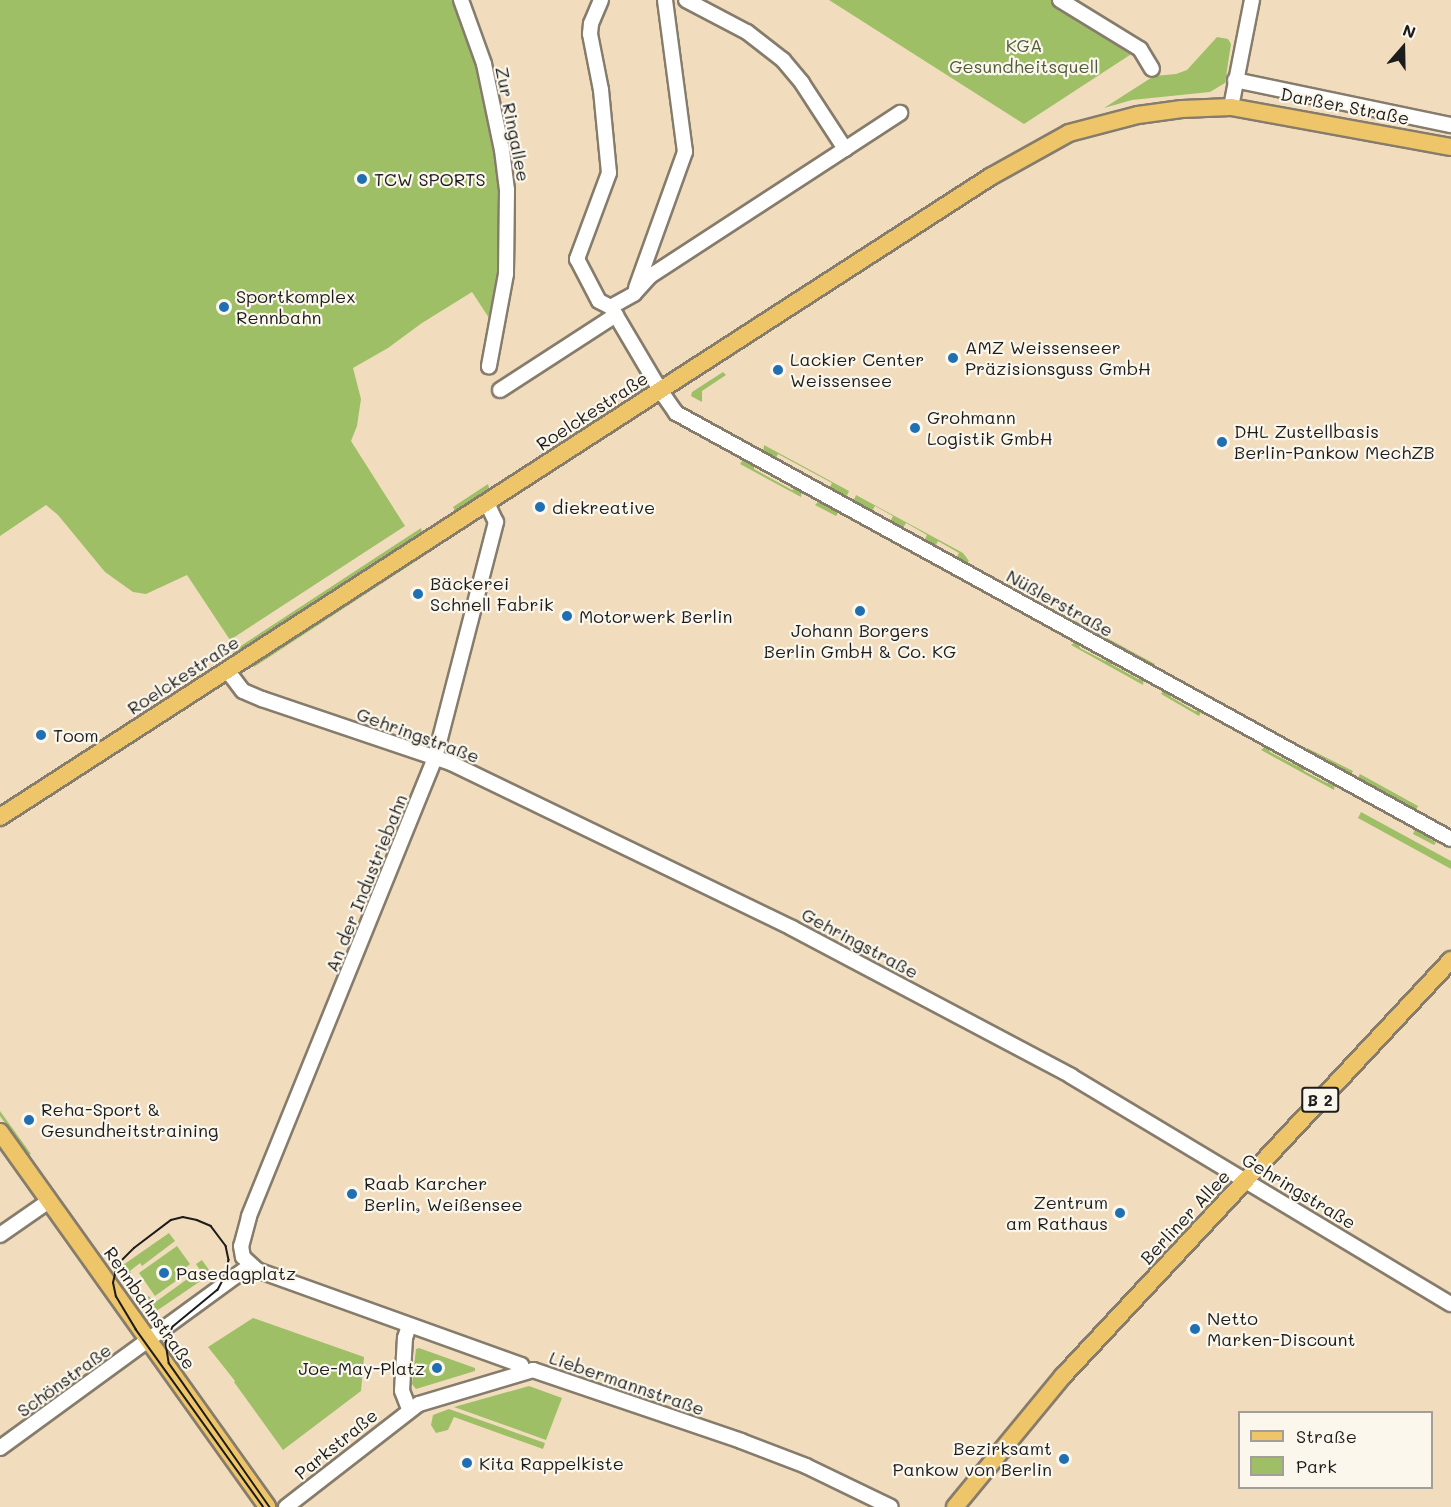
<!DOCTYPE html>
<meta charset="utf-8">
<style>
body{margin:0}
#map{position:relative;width:1451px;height:1507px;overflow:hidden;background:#f1ddbd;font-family:Mali,sans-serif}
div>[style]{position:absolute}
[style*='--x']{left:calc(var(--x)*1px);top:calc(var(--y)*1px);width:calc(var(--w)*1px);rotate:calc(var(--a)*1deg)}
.green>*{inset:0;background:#9fbf67}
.roads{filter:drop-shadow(2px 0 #867c6c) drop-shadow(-2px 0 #867c6c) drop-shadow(0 2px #867c6c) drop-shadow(0 -2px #867c6c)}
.minor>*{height:14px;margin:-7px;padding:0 7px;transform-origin:7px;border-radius:7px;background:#fff}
.major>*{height:16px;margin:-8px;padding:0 8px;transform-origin:8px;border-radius:8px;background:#eec569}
.tram>*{height:1.5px;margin:-0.75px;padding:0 0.75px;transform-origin:0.75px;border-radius:0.75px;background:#1c1c1c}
.dots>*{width:16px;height:16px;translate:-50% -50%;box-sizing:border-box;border:3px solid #fbf7ec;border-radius:50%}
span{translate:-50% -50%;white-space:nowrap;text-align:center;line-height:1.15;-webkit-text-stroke:4.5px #fbf7ec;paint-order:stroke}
.shield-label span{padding:2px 4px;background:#fbf7ec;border:2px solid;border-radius:4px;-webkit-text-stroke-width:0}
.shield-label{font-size:16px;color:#1c1c1c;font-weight:700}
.park-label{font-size:18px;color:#505d3a}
.street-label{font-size:18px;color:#1c1c1c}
.poi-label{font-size:18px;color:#1c1c1c}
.left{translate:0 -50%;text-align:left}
.right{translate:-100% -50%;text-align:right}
.legend{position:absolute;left:1238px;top:1411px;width:195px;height:78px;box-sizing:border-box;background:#fbf7ec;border:2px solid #a29f99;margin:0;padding:8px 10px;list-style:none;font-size:18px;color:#1c1c1c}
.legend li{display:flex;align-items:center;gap:12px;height:30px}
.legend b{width:30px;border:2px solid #a29f99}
.north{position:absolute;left:1373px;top:18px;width:60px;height:60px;-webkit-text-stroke:4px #fbf7ec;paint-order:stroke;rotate:20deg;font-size:16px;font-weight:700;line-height:24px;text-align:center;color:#1c1c1c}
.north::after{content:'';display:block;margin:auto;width:21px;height:27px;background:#1c1c1c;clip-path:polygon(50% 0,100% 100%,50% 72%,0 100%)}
</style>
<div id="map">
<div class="green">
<div style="clip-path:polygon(0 0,456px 0,474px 49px,497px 158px,502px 212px,500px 275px,493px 324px,472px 292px,422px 323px,388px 348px,353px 368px,361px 399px,357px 426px,351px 441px,405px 526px,230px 640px,187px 575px,146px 594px,133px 592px,105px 572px,58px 515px,46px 505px,0 536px)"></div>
<div style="clip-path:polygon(829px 0,1051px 0,1136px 51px,1024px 124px)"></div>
<div style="clip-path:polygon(1217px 37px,1228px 39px,1231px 44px,1225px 83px,1210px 92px,1132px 100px,1104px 108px,1154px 76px,1176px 74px,1187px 70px)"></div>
<div style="clip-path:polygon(723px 372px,726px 375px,702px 391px,702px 402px,691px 396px,692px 392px)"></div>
<div style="clip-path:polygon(764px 445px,849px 491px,845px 500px,828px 491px,832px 483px,778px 454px,774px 461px,763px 455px)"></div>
<div style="clip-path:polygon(744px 458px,754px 464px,754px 469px,792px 490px,797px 488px,802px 490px,801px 497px,740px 464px)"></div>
<div style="clip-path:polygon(488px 484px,490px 492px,457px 514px,453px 507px)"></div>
<div style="clip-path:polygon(856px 495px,963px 553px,969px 561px,964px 565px,955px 560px,959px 553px,938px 541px,934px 549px,923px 543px,927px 535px,906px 523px,901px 531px,889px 524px,893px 516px,875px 506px,870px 514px,852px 504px)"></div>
<div style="clip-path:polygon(820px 500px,839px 511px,836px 516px,815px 505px)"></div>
<div style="clip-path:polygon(421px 528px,423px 536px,277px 630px,234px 654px,233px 651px)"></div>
<div style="clip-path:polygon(433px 548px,433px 550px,254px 667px,253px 664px)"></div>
<div style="clip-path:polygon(1068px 617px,1155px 664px,1151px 668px,1146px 665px,1146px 661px,1127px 650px,1121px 651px,1120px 647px,1102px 637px,1095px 637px,1095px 633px,1076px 623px,1068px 622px)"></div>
<div style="clip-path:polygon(1077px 641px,1080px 648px,1105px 661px,1111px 660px,1111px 664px,1138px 679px,1144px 678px,1143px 685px,1071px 645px)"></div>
<div style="clip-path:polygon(1165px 689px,1171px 692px,1171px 697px,1195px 711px,1202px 710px,1199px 716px,1161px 694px)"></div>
<div style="clip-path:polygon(1267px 745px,1270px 752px,1297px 766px,1302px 764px,1304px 771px,1327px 783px,1332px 781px,1335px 783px,1334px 790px,1261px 750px)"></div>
<div style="clip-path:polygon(1307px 748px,1353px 771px,1350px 777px,1336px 770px,1336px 765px,1311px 751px,1304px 752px)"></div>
<div style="clip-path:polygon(1360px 774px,1418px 806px,1416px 810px,1356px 781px)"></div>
<div style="clip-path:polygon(1361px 812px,1451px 861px,1451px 869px,1358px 818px)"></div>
<div style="clip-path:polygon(1416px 827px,1436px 843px,1434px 845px,1413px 834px)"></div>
<div style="clip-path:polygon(0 1111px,31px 1154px,28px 1155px,0 1116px)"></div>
<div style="clip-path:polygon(169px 1233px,175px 1241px,142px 1266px,140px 1263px,130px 1271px,132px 1275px,127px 1279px,121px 1270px,123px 1265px)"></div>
<div style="clip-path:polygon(177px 1246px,190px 1264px,184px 1269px,187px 1273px,155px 1296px,139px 1273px)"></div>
<div style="clip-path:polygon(202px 1260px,209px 1270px,208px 1276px,152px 1314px,142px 1301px,149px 1296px,154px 1303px,200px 1270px,196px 1264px)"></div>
<div style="clip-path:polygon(253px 1318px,364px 1357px,361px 1391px,283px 1450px,234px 1382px,235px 1381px,208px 1347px)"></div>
<div style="clip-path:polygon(419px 1348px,475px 1368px,475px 1371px,416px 1389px,412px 1384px,416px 1349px)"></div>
<div style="clip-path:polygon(529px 1386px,562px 1398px,546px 1440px,454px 1407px)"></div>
<div style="clip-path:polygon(449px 1409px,545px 1443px,543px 1449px,454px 1417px,448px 1430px,436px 1433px,431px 1425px,433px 1415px)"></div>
</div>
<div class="roads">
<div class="minor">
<div style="--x:461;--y:0;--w:68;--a:70.2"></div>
<div style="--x:484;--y:64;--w:88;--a:78.2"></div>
<div style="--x:502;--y:150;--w:40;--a:82.9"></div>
<div style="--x:507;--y:190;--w:84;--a:90.7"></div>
<div style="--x:506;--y:274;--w:94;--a:100.5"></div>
<div style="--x:601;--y:0;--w:26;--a:113"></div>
<div style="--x:591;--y:24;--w:10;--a:96"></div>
<div style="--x:590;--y:34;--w:57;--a:78.9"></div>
<div style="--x:601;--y:90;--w:83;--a:84.5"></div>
<div style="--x:609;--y:173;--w:92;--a:110.4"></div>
<div style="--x:577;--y:259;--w:47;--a:62.4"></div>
<div style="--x:599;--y:301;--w:13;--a:27"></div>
<div style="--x:686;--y:0;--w:69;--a:27.7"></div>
<div style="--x:747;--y:32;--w:46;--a:37.9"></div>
<div style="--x:783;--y:60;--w:30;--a:50"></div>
<div style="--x:802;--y:83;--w:79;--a:56.9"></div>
<div style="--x:845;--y:149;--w:233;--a:146.9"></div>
<div style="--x:650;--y:276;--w:24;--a:132"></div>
<div style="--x:634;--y:294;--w:26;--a:151"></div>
<div style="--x:611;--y:307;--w:96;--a:59.4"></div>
<div style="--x:660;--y:390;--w:28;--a:55"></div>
<div style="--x:676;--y:413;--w:884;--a:28.8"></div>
<div style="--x:1060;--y:0;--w:94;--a:31.5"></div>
<div style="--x:1140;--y:49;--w:23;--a:59"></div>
<div style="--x:1235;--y:80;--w:221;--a:11.8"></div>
<div style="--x:1231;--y:107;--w:109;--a:-78.9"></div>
<div style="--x:845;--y:149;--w:66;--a:-33.2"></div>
<div style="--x:636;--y:288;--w:145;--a:-70.2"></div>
<div style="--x:685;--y:152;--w:153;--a:-97.5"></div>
<div style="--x:500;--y:390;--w:138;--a:-32.9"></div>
<div style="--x:487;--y:503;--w:21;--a:65"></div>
<div style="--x:496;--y:522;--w:244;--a:104.5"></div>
<div style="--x:435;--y:758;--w:495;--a:112.1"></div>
<div style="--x:249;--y:1217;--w:30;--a:105"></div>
<div style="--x:241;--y:1246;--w:11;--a:80"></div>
<div style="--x:243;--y:1257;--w:19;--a:43"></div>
<div style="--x:257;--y:1270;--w:281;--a:19.8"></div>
<div style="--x:521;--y:1365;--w:6;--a:72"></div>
<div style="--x:227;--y:670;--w:26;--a:53"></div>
<div style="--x:243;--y:691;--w:21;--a:23"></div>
<div style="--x:262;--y:699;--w:200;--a:18.7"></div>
<div style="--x:451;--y:763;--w:379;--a:25.8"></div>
<div style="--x:792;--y:928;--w:316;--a:27.9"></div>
<div style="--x:1071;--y:1076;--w:443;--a:31"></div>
<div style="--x:0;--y:1235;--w:60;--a:-34.8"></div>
<div style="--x:409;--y:1409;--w:19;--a:-111"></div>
<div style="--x:402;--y:1391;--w:53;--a:-86.8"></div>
<div style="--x:405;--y:1338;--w:13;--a:-72"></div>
<div style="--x:0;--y:1448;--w:309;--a:-36.1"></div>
<div style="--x:286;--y:1507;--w:168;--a:-37.8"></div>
<div style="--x:419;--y:1404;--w:119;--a:-16.6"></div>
<div style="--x:533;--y:1370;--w:220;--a:18.8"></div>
<div style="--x:741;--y:1441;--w:70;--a:21"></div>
<div style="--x:806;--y:1466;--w:94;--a:25.8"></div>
</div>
<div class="major">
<div style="--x:0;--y:817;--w:1179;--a:-32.88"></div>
<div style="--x:990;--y:177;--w:90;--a:-29.1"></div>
<div style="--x:1069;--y:133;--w:71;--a:-14.6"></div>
<div style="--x:1138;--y:115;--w:44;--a:-7.8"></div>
<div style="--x:1182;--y:109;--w:49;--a:-2.3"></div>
<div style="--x:1231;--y:107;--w:224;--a:10.3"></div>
<div style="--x:0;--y:1132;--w:460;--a:54.5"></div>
<div style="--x:955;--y:1507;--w:170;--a:-50.5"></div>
<div style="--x:1063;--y:1376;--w:569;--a:-46.99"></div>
</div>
</div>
<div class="tram">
<div style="--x:263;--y:1507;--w:218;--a:-125.7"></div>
<div style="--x:136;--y:1330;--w:39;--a:-121"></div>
<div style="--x:116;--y:1297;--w:14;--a:-102"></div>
<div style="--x:113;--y:1283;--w:18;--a:-77"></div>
<div style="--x:117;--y:1265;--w:24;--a:-45"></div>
<div style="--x:134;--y:1248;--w:46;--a:-37.1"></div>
<div style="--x:171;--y:1220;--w:12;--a:-14"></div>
<div style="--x:183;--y:1217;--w:14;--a:12"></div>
<div style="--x:197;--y:1220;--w:15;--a:23"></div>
<div style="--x:211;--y:1226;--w:25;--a:53"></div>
<div style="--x:226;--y:1246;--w:14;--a:78"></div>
<div style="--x:229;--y:1260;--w:17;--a:103"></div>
<div style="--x:225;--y:1277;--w:15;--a:118"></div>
<div style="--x:218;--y:1290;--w:58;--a:140.6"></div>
<div style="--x:173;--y:1327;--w:17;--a:114"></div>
<div style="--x:166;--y:1343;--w:20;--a:81"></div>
<div style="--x:169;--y:1363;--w:176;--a:55"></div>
</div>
<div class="dots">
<div style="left:362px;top:179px;background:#1f6fb2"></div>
<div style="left:224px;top:307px;background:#1f6fb2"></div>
<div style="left:953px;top:358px;background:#1f6fb2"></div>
<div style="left:778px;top:370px;background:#1f6fb2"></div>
<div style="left:915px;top:428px;background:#1f6fb2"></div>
<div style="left:1222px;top:442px;background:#1f6fb2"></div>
<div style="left:540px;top:507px;background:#1f6fb2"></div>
<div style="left:418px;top:594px;background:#1f6fb2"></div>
<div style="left:860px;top:611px;background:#1f6fb2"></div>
<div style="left:567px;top:616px;background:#1f6fb2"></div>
<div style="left:41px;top:735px;background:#1f6fb2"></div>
<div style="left:29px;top:1120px;background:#1f6fb2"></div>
<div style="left:352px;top:1194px;background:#1f6fb2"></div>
<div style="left:1120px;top:1213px;background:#1f6fb2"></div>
<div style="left:164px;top:1273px;background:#1f6fb2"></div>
<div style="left:1195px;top:1329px;background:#1f6fb2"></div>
<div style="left:437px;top:1368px;background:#1f6fb2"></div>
<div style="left:1064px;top:1459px;background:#1f6fb2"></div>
<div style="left:467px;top:1463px;background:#1f6fb2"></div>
</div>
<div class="shield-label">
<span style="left:1320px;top:1100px">B 2</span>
</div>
<div class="park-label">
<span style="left:1024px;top:56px">KGA<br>Gesundheitsquell</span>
</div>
<div class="street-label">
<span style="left:1345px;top:106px;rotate:11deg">Darßer Straße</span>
<span style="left:513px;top:124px;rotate:79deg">Zur Ringallee</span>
<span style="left:592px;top:411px;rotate:-33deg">Roelckestraße</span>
<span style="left:1060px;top:603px;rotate:29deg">Nüßlerstraße</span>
<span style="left:183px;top:675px;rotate:-33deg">Roelckestraße</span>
<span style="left:418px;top:735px;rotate:20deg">Gehringstraße</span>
<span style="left:366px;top:883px;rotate:-68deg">An der Industriebahn</span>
<span style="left:860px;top:943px;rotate:28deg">Gehringstraße</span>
<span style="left:1299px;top:1191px;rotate:31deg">Gehringstraße</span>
<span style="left:1185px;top:1217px;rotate:-47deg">Berliner Allee</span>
<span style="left:150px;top:1308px;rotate:55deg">Rennbahnstraße</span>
<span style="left:64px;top:1380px;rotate:-36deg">Schönstraße</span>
<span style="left:627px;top:1383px;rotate:19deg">Liebermannstraße</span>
<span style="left:336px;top:1444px;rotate:-39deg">Parkstraße</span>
</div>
<div class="poi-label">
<span class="left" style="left:374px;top:179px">TCW SPORTS</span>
<span class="left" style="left:236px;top:307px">Sportkomplex<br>Rennbahn</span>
<span class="left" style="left:965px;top:358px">AMZ Weissenseer<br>Präzisionsguss GmbH</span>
<span class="left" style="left:790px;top:370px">Lackier Center<br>Weissensee</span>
<span class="left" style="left:927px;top:428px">Grohmann<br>Logistik GmbH</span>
<span class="left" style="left:1234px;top:442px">DHL Zustellbasis<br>Berlin-Pankow MechZB</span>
<span class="left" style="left:552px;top:507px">diekreative</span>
<span class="left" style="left:430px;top:594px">Bäckerei<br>Schnell Fabrik</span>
<span class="left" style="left:579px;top:616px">Motorwerk Berlin</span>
<span style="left:860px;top:641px">Johann Borgers<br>Berlin GmbH &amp; Co. KG</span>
<span class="left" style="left:53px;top:735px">Toom</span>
<span class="left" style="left:41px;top:1120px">Reha-Sport &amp;<br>Gesundheitstraining</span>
<span class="left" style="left:364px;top:1194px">Raab Karcher<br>Berlin, Weißensee</span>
<span class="right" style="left:1108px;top:1213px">Zentrum<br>am Rathaus</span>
<span class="left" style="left:176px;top:1273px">Pasedagplatz</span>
<span class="left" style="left:1207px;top:1329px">Netto<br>Marken-Discount</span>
<span class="right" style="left:425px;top:1368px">Joe-May-Platz</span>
<span class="right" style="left:1052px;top:1459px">Bezirksamt<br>Pankow von Berlin</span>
<span class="left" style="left:479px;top:1463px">Kita Rappelkiste</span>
</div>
<ul class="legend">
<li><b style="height:8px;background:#eec569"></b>Straße</li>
<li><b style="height:16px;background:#9fbf67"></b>Park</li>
</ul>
<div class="north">N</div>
</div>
